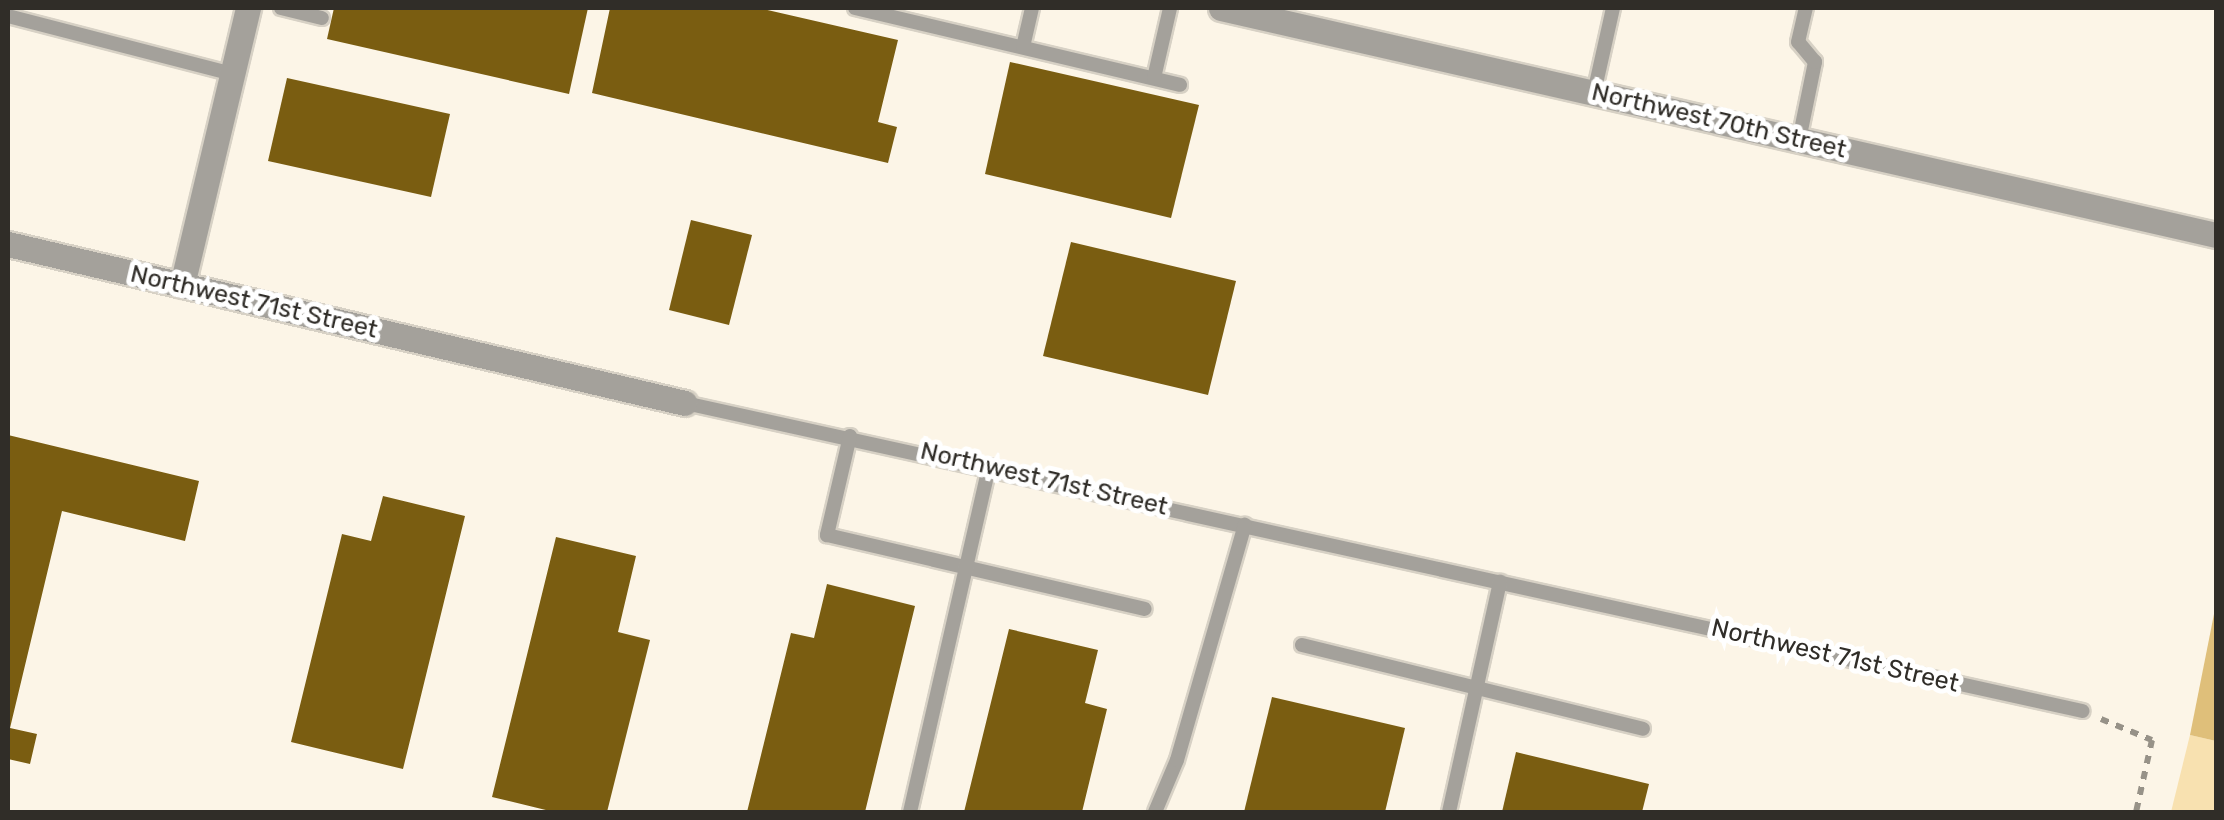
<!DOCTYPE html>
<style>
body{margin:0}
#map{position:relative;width:2224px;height:820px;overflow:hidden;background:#fcf5e7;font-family:Rubik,sans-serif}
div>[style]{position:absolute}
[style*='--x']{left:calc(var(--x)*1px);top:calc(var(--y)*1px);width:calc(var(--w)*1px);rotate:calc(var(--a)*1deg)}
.green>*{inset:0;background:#f8e1b0}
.forest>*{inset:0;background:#dfbf7a}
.building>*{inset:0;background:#7a5d11}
.path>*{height:6px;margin-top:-3px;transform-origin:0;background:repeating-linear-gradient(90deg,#979288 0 8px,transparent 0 16px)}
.roads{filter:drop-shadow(2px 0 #d7d1c5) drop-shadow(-2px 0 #d7d1c5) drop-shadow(0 2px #d7d1c5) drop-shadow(0 -2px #d7d1c5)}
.service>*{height:14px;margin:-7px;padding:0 7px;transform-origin:7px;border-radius:7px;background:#a4a19b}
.minor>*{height:25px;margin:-12.5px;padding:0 12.5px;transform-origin:12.5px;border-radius:12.5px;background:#a4a19b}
span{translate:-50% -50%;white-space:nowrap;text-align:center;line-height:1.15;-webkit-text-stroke:10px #fff;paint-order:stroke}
.street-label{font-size:25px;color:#302d28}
.frame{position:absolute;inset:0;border:10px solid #302d28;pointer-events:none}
</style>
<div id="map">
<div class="green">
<div style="clip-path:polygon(2190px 735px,2216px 741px,2216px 812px,2171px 812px)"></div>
</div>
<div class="forest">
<div style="clip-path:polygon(2216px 604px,2216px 741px,2190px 735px)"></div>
</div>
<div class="building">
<div style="clip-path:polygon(334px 8px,588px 8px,569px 94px,327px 39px)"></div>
<div style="clip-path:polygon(610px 8px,759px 8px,898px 40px,878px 122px,897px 127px,888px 163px,592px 93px)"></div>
<div style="clip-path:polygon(1010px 62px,1199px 105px,1171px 218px,985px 174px)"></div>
<div style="clip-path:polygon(287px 78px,450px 114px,431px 197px,268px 161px)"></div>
<div style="clip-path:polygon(691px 220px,752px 235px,729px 325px,669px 310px)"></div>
<div style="clip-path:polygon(1071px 242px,1236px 281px,1208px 395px,1043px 356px)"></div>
<div style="clip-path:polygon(8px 435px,199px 481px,185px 541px,62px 511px,10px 728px,37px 734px,30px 764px,8px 759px)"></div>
<div style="clip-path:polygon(383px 496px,465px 516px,403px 769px,291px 742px,342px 534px,371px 541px)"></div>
<div style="clip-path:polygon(556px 537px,636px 556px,618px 632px,650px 640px,607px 812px,554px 812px,492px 797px)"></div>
<div style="clip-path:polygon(827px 584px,915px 606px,865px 812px,747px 812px,791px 633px,814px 638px)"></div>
<div style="clip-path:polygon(1009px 629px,1098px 650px,1085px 703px,1107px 709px,1082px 812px,964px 812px)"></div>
<div style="clip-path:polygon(1272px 697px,1405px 728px,1385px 812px,1244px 812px)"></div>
<div style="clip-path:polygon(1516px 752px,1649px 784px,1642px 812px,1502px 812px)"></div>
</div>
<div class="path">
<div style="--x:2101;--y:719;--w:55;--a:22.4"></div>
<div style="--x:2152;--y:740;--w:74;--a:102.5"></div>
</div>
<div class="roads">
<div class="service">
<div style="--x:281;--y:8;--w:42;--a:13.7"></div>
<div style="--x:855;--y:8;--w:334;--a:13.3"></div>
<div style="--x:8;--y:16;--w:231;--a:14.5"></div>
<div style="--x:1023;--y:47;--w:40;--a:-77"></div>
<div style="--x:1154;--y:78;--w:72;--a:-77.1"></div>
<div style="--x:1594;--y:93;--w:87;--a:-77.4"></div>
<div style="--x:1799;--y:140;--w:80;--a:-78.4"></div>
<div style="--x:1815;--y:62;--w:26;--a:-130"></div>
<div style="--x:1798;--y:42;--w:35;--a:-77"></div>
<div style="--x:685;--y:403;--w:1431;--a:12.43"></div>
<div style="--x:850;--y:436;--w:102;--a:103.1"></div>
<div style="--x:827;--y:535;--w:326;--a:13.1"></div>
<div style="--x:1302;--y:645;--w:351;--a:13.8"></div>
<div style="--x:910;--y:812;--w:355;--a:-77.1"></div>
<div style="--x:1155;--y:812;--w:56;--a:-67.1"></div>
<div style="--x:1177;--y:760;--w:245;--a:-73.9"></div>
<div style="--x:1449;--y:812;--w:236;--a:-77.5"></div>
</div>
<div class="minor">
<div style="--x:1221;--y:8;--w:1021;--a:12.85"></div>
<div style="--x:8;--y:244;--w:695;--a:13.22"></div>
<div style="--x:182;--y:285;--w:285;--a:-76.6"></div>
</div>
</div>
<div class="street-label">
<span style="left:1719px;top:121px;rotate:13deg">Northwest 70th Street</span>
<span style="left:254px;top:302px;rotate:13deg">Northwest 71st Street</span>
<span style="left:1044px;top:479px;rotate:13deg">Northwest 71st Street</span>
<span style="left:1835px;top:656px;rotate:13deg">Northwest 71st Street</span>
</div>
<div class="frame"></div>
</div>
